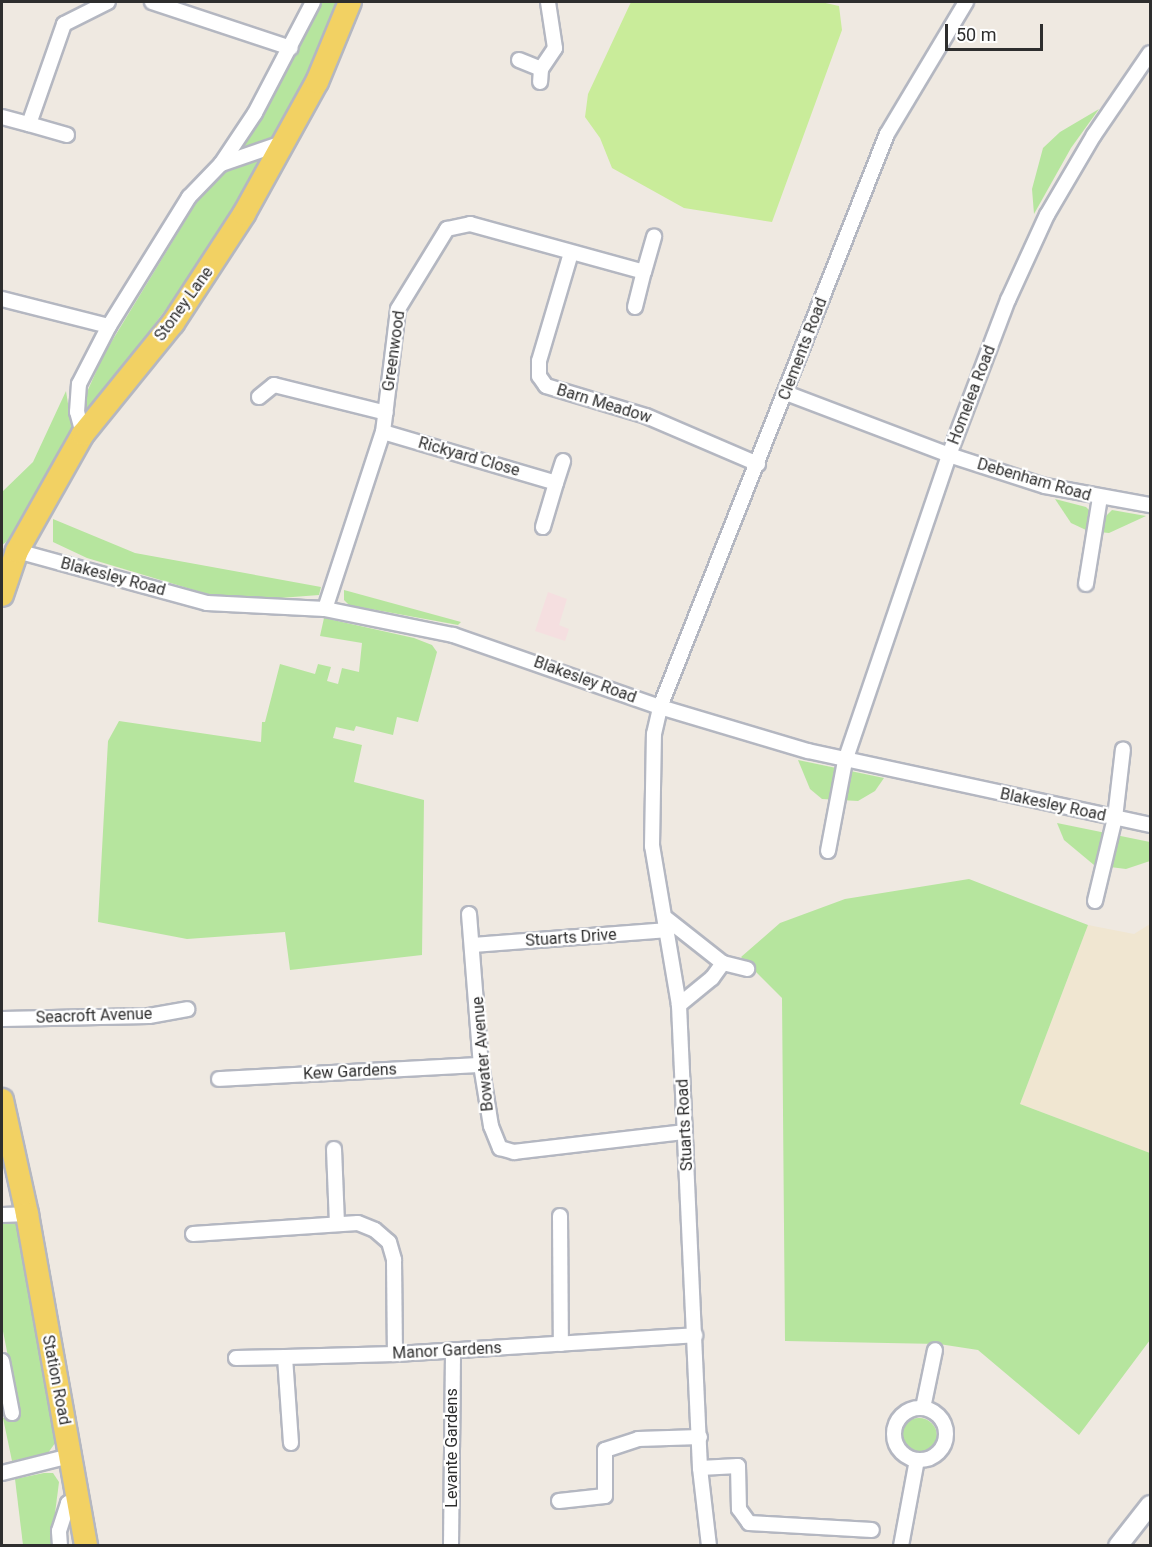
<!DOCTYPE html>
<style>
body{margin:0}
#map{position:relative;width:1152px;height:1547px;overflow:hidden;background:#efe9e1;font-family:Roboto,sans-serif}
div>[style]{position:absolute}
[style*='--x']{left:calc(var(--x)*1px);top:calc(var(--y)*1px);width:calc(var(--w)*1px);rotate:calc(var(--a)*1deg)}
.education>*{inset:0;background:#f0e6d1}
.medical>*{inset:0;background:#f5dfe0}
.green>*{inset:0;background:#b6e59e}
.round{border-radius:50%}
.pitch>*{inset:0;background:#c9ec9a}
.roads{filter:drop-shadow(2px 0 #b4b7c1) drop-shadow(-2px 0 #b4b7c1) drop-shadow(0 2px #b4b7c1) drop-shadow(0 -2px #b4b7c1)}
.minor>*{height:14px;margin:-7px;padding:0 7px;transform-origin:7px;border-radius:7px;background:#fff}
.minor>.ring{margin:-7px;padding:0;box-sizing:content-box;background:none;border:14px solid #fff;border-radius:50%}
.tertiary>*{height:18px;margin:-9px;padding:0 9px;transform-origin:9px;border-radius:9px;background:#fff}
.primary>*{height:22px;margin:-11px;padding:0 11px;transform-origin:11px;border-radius:11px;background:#f2d163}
span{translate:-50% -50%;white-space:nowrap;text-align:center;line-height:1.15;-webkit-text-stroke:4.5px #fff;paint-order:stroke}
.street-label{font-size:16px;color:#2e2e2e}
.frame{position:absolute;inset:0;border:3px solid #2e2e2e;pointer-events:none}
.scale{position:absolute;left:945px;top:24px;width:98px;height:27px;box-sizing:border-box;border:3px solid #2e2e2e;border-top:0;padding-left:8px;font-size:18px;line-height:21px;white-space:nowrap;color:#2e2e2e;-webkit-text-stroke:4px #fff;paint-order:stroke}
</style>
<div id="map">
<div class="education">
<div style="clip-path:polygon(1150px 924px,1150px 1153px,1020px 1104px,1088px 925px,1134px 934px)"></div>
</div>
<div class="medical">
<div style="clip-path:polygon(548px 592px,567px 599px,559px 625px,569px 629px,565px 641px,535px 631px)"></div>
</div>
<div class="green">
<div style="clip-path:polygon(322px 2px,336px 2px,317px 58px,279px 138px,242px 150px,240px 146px)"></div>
<div style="clip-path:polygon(1099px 109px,1071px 148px,1034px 214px,1032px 189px,1043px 148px,1060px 132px)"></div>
<div style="clip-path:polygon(272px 150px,196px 270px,83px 418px,82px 403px,104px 354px,199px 198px,227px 169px)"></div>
<div style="clip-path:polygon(66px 391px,72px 429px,12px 538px,2px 545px,2px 492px,33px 462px)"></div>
<div style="clip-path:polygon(1055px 499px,1086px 507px,1090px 511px,1086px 530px,1071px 523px)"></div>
<div style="clip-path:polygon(1112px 510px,1146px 516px,1109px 533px,1099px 532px,1102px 520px)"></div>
<div style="clip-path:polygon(53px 519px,135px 553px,321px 587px,319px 595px,240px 601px,204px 593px,87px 558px,53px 542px)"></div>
<div style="clip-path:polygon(344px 590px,461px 622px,458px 625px,349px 605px,344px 600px)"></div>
<div style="clip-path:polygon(324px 618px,414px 638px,432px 645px,437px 652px,418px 722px,397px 717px,393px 735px,356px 726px,354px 731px,336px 727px,333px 738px,362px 745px,354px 782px,424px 800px,422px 955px,290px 970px,285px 932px,187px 939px,98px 922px,108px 741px,119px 721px,261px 742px,262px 722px,265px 722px,280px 664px,315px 674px,318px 664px,331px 667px,327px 681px,338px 684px,342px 668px,359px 672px,362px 643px,320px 636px)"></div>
<div style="clip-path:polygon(798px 760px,884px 778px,875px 791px,858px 801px,822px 799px,810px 789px)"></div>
<div style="clip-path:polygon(1057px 823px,1150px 842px,1150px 861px,1126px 869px,1094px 865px,1064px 840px)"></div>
<div style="clip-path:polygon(969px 879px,1088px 925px,1020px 1104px,1150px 1153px,1150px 1340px,1079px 1435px,978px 1350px,939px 1344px,785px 1341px,782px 998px,741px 957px,780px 923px,845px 899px)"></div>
<div style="clip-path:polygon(17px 1220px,58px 1439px,48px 1453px,12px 1461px,3px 1418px,19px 1413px,2px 1326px,2px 1221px)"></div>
<div class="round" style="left:901px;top:1418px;width:36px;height:36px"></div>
<div style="clip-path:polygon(44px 1473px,53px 1473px,59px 1482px,51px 1545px,23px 1545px,15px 1479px)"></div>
</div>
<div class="pitch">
<div style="clip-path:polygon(631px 2px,821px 2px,839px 6px,842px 30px,772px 222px,684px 208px,612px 168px,600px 138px,585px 117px,588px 94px)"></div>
</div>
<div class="roads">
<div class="minor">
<div style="--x:152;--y:2;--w:146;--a:18.3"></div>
<div style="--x:519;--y:60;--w:24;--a:22"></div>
<div style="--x:541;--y:69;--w:13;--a:94"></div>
<div style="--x:541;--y:69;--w:25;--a:-56"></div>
<div style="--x:555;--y:48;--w:47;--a:-98.7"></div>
<div style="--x:2;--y:117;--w:28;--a:15"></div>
<div style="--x:67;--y:135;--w:40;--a:-164"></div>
<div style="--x:29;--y:124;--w:106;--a:-70.7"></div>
<div style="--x:64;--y:24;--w:49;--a:-26.6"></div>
<div style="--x:221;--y:164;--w:61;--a:-56.3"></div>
<div style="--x:255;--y:113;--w:125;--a:-62.4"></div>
<div style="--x:571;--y:253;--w:113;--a:106.5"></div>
<div style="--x:539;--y:361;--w:15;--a:90"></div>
<div style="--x:539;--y:376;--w:12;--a:55"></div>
<div style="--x:546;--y:386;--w:104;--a:16.7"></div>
<div style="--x:646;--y:416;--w:122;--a:23.2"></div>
<div style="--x:2;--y:299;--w:110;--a:14.2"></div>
<div style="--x:635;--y:307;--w:36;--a:-76"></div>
<div style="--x:786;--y:393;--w:174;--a:20.8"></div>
<div style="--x:949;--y:455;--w:101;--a:17.9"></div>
<div style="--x:1045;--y:486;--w:107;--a:10.3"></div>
<div style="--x:259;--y:397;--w:19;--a:-39"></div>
<div style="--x:274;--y:385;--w:115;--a:14"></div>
<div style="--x:383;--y:432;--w:180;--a:16.4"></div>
<div style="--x:556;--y:483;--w:46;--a:106.5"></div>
<div style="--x:83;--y:434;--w:23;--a:-105"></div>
<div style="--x:77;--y:412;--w:28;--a:-86"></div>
<div style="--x:79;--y:384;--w:65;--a:-62.7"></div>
<div style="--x:109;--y:326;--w:152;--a:-58.2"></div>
<div style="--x:189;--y:197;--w:46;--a:-45.9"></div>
<div style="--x:221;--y:164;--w:68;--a:-19"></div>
<div style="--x:556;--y:483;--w:23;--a:-72"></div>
<div style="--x:17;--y:551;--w:197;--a:15.3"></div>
<div style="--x:207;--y:603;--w:118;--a:2.9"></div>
<div style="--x:325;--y:609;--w:131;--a:11.5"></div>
<div style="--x:453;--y:635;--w:219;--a:19.2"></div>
<div style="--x:660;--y:707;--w:154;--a:16.6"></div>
<div style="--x:808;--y:751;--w:350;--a:12.2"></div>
<div style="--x:1086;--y:584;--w:87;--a:-80.8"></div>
<div style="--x:325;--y:609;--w:186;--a:-71.9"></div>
<div style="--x:383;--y:432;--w:124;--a:-83"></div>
<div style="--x:398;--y:309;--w:94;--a:-58.5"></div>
<div style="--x:447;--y:229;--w:24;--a:-12"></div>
<div style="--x:470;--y:224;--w:180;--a:15.4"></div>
<div style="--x:644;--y:272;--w:37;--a:-74"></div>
<div style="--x:828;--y:851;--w:92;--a:-79.3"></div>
<div style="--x:845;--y:761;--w:323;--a:-71.2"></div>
<div style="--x:949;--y:455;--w:166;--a:-69.2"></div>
<div style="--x:1008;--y:300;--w:94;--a:-65.4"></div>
<div style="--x:1047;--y:215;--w:93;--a:-59.6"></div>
<div style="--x:1094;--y:135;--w:99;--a:-55.7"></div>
<div style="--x:1095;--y:901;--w:85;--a:-76.5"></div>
<div style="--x:1115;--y:818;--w:69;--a:-83.4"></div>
<div style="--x:469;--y:914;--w:151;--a:85.5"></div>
<div style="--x:481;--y:1065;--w:62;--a:80.7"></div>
<div style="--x:491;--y:1126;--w:24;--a:68"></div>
<div style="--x:500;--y:1148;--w:15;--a:16"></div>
<div style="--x:514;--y:1152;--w:172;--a:-6.7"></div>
<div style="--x:667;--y:919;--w:71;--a:38.2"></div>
<div style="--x:723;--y:963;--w:19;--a:126"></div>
<div style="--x:712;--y:978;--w:43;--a:140.7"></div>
<div style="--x:473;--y:945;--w:196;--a:-4.4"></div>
<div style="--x:723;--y:963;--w:25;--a:14"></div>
<div style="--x:2;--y:1019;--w:147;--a:-1.2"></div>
<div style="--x:149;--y:1016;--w:39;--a:-10"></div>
<div style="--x:219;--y:1079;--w:262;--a:-3.1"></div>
<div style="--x:334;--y:1149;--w:75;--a:87.7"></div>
<div style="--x:2;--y:1215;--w:25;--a:-2"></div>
<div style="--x:560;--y:1216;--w:128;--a:89.6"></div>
<div style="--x:193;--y:1234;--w:165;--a:-3.8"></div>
<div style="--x:358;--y:1223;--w:18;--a:22"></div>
<div style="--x:375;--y:1230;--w:18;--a:41"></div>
<div style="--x:389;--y:1242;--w:19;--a:74"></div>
<div style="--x:394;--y:1260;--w:94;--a:89.4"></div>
<div style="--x:236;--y:1358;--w:49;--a:-1.2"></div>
<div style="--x:2;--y:1361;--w:53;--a:79.1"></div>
<div style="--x:923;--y:1408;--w:59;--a:-78.3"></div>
<div class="ring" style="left:894px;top:1408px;width:38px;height:38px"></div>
<div style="--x:291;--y:1443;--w:86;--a:-94"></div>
<div style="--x:285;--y:1357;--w:110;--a:-1.6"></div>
<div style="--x:395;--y:1354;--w:301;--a:-3.6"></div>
<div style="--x:700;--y:1468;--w:38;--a:-3"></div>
<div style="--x:738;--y:1466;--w:43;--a:88.7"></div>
<div style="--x:739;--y:1509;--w:17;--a:54"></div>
<div style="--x:749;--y:1523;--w:123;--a:3.3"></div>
<div style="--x:2;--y:1473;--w:70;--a:-14"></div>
<div style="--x:559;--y:1501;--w:46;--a:-6.2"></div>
<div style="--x:605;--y:1496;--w:46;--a:-90"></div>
<div style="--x:605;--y:1450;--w:35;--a:-18"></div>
<div style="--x:638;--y:1439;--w:62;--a:-1.8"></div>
<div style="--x:60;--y:1546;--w:15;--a:-94"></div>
<div style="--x:59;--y:1531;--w:29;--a:-72"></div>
<div style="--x:68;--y:1503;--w:11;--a:-27"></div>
<div style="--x:451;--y:1546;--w:196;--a:-89.4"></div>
<div style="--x:709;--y:1546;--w:79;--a:-96.6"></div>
<div style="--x:700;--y:1468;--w:463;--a:-92.6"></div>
<div style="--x:679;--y:1005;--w:161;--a:-99.6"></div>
<div style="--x:652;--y:846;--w:112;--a:-89"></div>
<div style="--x:654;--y:734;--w:28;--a:-77"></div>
<div style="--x:660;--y:707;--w:616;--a:-68.39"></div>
<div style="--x:887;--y:134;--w:154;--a:-59.1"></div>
<div style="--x:901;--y:1546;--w:87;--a:-79.5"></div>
</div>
<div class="tertiary">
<div style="--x:1118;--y:1546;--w:52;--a:-52"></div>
</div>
<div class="primary">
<div style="--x:2;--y:595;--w:46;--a:-71.2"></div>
<div style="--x:17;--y:551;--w:134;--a:-60.6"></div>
<div style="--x:83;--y:434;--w:143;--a:-51"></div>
<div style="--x:173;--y:323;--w:130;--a:-56.9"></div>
<div style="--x:244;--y:214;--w:151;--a:-61.1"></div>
<div style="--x:317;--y:82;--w:87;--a:-67.6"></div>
<div style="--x:2;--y:1100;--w:117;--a:77.6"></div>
<div style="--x:27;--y:1214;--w:337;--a:79.9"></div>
</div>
</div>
<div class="street-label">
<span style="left:184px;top:304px;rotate:-54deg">Stoney Lane</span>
<span style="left:803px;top:349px;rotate:-69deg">Clements Road</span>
<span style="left:394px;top:351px;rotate:-82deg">Greenwood</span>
<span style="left:972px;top:395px;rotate:-69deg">Homelea Road</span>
<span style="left:604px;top:404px;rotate:17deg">Barn Meadow</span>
<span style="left:469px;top:457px;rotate:16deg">Rickyard Close</span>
<span style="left:1034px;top:480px;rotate:16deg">Debenham Road</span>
<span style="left:113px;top:577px;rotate:15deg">Blakesley Road</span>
<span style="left:585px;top:680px;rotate:20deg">Blakesley Road</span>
<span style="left:1053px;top:805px;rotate:12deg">Blakesley Road</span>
<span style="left:571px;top:938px;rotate:-4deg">Stuarts Drive</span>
<span style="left:94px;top:1016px;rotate:-2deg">Seacroft Avenue</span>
<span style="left:483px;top:1054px;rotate:-95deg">Bowater Avenue</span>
<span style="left:350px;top:1072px;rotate:-3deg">Kew Gardens</span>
<span style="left:685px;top:1125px;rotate:-93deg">Stuarts Road</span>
<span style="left:447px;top:1351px;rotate:-3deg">Manor Gardens</span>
<span style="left:56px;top:1380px;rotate:79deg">Station Road</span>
<span style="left:452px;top:1448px;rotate:-90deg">Levante Gardens</span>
</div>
<div class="frame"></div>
<div class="scale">50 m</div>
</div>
